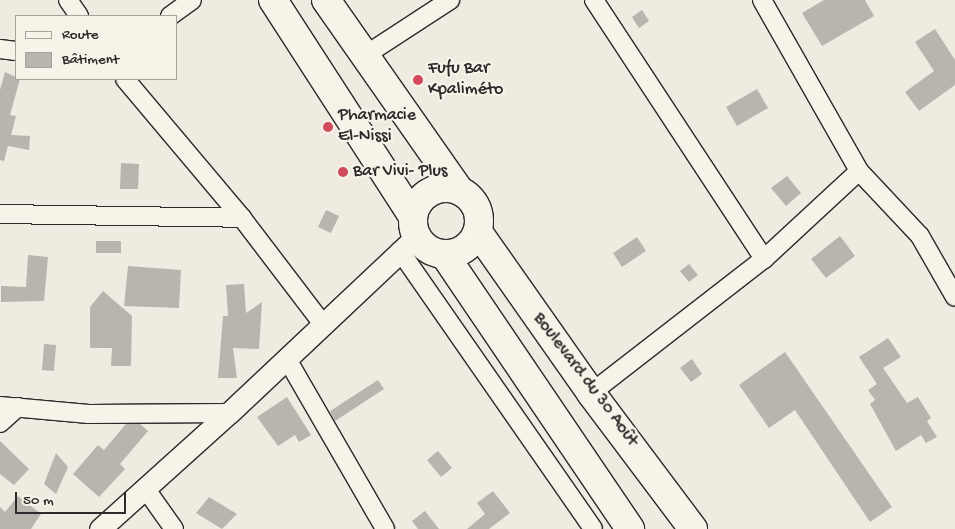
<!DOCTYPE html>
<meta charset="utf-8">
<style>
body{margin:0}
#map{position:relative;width:955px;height:529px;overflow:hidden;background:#efebe0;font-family:"Gochi Hand",sans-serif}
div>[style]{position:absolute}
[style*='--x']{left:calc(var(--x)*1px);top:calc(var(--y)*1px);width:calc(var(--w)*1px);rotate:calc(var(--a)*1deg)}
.building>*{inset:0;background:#b8b5ae}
.roads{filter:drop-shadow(1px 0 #2b2b2b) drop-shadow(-1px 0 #2b2b2b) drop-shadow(0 1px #2b2b2b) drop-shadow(0 -1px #2b2b2b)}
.minor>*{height:18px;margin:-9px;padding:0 9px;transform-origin:9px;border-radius:9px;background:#f7f3e8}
.tertiary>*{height:21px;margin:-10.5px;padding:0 10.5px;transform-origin:10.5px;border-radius:10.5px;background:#f7f3e8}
.trunk>*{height:28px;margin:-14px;padding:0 14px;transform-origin:14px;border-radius:14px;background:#f7f3e8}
.trunk>.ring{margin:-14px;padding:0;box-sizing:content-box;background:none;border:28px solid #f7f3e8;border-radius:50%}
.dots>*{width:14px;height:14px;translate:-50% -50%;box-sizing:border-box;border:2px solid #f7f3e8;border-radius:50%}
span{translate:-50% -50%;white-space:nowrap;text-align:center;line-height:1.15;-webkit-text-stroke:4.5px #f7f3e8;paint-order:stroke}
.poi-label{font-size:18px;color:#2b2b2b}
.left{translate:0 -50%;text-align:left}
.street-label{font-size:18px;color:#2b2b2b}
.legend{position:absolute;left:15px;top:15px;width:162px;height:65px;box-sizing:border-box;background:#f7f3e8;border:1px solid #a5a39c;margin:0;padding:6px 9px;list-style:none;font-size:15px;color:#2b2b2b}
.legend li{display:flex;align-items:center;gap:10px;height:25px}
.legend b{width:25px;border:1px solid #a5a39c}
.scale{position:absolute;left:15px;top:492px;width:111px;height:22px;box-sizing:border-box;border:2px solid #2b2b2b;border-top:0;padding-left:6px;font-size:15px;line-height:18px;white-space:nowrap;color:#2b2b2b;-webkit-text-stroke:4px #f7f3e8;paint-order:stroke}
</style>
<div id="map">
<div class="building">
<div style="clip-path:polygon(824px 0,865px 0,874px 16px,822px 46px,802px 13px)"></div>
<div style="clip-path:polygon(642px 10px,649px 21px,639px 28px,632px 17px)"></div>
<div style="clip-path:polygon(935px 29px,955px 60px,955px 85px,919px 111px,905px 92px,934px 71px,915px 42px)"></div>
<div style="clip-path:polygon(5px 72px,20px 79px,10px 115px,16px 116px,11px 135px,30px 136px,29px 150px,8px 146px,4px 161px,0 160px,0 90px)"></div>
<div style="clip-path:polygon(757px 89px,768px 108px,737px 126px,726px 107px)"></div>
<div style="clip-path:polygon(121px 163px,139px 164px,138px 189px,120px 189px)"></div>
<div style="clip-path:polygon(787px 176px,801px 193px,786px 206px,771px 188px)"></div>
<div style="clip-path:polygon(326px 210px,339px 216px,331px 233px,318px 227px)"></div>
<div style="clip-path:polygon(840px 236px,855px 256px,826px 278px,811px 259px)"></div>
<div style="clip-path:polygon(637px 237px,646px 251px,622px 267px,613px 253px)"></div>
<div style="clip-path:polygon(96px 241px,121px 241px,121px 253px,96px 253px)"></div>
<div style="clip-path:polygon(28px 255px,48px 257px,44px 301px,1px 302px,1px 286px,26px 287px)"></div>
<div style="clip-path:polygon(689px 264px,698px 275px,689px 282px,680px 271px)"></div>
<div style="clip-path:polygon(128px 266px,181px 270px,179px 308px,124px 306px)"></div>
<div style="clip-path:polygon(244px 284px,246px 313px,262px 302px,259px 349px,233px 348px,237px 378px,218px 378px,223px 316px,228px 316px,226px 285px)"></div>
<div style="clip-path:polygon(103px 291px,132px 316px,131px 366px,111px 366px,112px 348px,90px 348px,90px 307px)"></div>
<div style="clip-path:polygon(888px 338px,901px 357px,883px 368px,907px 403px,918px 397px,931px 418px,927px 421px,937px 437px,926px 443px,921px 435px,896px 451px,870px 404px,875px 400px,868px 390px,877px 384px,859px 357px)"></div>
<div style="clip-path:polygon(44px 344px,56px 345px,54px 371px,42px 370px)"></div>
<div style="clip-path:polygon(785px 352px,892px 507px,870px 522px,795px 410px,769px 428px,739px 385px)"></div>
<div style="clip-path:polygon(692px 359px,702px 374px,691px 382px,680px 368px)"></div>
<div style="clip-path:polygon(378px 380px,384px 389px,335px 421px,330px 411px)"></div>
<div style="clip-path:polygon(287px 397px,311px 435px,299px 442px,295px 435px,278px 446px,257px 417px)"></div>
<div style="clip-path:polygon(126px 424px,140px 424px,148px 431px,120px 464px,125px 469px,99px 497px,73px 474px,98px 445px,104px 450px)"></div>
<div style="clip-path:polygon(0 441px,29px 469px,14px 485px,0 474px)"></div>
<div style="clip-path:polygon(438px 451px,452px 468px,441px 477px,427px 460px)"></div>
<div style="clip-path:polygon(56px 453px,68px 467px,56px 494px,44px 484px)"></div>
<div style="clip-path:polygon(493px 491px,510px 513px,489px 529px,467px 529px,485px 514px,477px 503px)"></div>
<div style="clip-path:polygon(18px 496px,41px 514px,31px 529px,0 529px,0 507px,5px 512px)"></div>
<div style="clip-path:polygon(209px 497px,237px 514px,222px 529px,196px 513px)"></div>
<div style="clip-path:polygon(425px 511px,439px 529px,418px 529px,412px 521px)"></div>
</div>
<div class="roads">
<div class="minor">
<div style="--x:68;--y:0;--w:19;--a:55"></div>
<div style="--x:594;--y:0;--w:310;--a:56.7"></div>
<div style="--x:762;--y:0;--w:197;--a:60.4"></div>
<div style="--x:859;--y:171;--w:89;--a:46.8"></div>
<div style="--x:920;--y:236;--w:70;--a:60.2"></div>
<div style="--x:170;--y:16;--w:27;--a:-36"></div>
<div style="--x:0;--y:49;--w:16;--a:7"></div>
<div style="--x:364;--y:56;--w:103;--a:-33.1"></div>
<div style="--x:125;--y:79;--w:182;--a:49.9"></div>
<div style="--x:242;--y:218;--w:132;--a:52.7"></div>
<div style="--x:0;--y:214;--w:242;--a:0.9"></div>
<div style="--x:400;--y:251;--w:338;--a:55.2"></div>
<div style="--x:287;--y:359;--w:196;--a:60"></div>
<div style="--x:591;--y:393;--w:219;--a:-37.8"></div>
<div style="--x:764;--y:259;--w:129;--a:-42.8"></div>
<div style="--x:0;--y:406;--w:89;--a:5.1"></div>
<div style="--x:89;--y:414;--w:140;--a:-0.4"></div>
<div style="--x:0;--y:423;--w:24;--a:-42"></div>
<div style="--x:145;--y:488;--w:50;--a:54.7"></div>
</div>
<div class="tertiary">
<div style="--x:100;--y:529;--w:173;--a:-42"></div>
<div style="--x:229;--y:413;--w:258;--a:-43.3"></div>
</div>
<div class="trunk">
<div style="--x:273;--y:0;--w:257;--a:57.1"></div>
<div style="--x:326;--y:0;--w:232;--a:55"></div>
<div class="ring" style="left:413px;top:188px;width:38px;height:38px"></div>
<div style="--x:478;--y:232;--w:197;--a:54.9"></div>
<div style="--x:591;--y:393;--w:170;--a:53.1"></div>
<div style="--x:444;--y:254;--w:332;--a:55.9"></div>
</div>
</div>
<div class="dots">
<div style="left:418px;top:80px;background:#d1495b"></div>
<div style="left:328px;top:127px;background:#d1495b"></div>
<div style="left:343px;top:172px;background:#d1495b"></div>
</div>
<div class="poi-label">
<span class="left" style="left:428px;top:80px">Fufu Bar<br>Kpaliméto</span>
<span class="left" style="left:338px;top:127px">Pharmacie<br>El-Nissi</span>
<span class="left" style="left:353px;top:172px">Bar Vivi- Plus</span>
</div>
<div class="street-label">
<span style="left:585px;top:380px;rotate:53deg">Boulevard du 30 Août</span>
</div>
<ul class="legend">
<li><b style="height:6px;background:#f7f3e8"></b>Route</li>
<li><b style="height:14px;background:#b8b5ae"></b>Bâtiment</li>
</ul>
<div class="scale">50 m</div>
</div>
